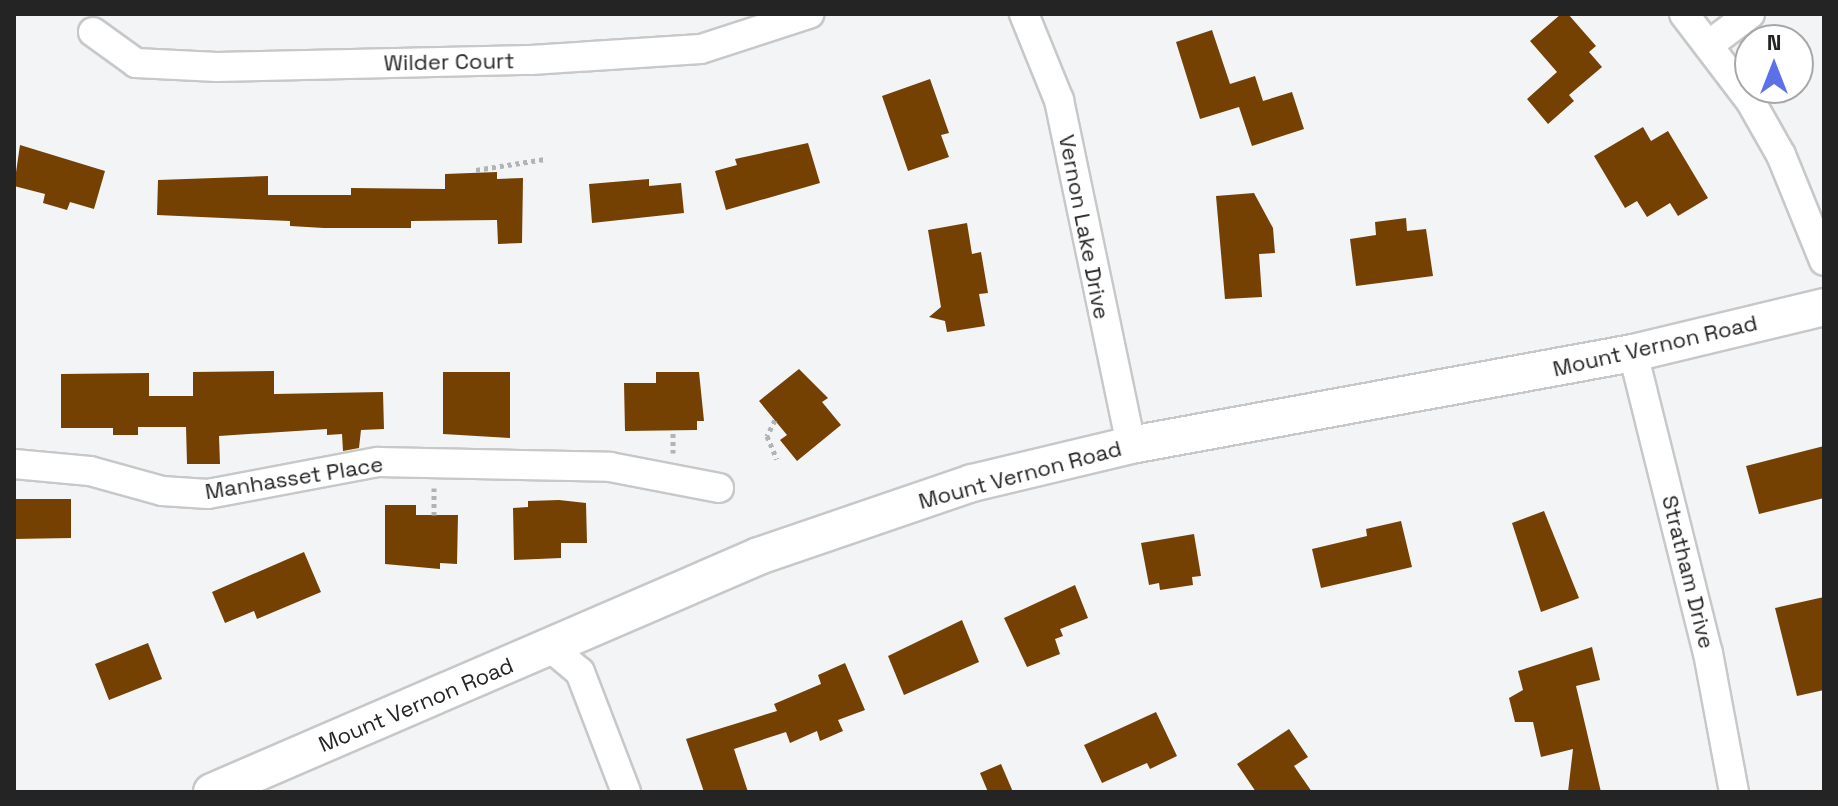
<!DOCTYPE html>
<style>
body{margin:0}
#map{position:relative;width:1838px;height:806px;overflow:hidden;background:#f3f4f6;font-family:"Space Grotesk",sans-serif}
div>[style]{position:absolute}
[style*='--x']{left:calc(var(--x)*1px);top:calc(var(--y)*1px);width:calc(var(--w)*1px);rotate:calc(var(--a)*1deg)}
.building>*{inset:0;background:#744103}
.path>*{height:5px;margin-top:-2.5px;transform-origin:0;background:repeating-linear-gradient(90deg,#b2b3b4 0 4px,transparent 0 8px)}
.roads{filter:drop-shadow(2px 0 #c7c8c9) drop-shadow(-2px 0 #c7c8c9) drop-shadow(0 2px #c7c8c9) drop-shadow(0 -2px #c7c8c9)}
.minor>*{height:28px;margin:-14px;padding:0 14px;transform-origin:14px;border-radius:14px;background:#fff}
.major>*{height:36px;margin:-18px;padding:0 18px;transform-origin:18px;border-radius:18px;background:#fff}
span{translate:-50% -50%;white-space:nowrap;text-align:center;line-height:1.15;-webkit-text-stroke:8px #fff;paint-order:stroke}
.street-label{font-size:22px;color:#242425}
.frame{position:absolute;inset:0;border:16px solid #242425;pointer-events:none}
.north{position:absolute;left:1734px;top:24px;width:80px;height:80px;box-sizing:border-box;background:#fff;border:2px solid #a7a7a8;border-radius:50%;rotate:0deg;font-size:22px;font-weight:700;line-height:32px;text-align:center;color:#242425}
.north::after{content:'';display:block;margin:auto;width:28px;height:36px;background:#5c71e8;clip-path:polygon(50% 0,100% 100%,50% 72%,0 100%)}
</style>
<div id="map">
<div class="building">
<div style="clip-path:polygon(1561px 14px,1568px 14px,1596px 46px,1589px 52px,1602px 67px,1569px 95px,1574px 101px,1548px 124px,1527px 99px,1557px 72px,1530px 41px)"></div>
<div style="clip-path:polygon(1212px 30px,1230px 84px,1255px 76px,1263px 101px,1292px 92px,1304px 129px,1252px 146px,1239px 107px,1200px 119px,1176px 42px)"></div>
<div style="clip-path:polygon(930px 79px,949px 133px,941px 135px,949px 157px,908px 171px,882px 96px)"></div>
<div style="clip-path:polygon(1643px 127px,1651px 141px,1668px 131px,1708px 198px,1678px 216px,1670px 203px,1647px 217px,1637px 201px,1625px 208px,1594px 156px)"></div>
<div style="clip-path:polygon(808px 143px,820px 183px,726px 210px,715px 171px,737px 165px,735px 159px)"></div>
<div style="clip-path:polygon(20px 145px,105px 171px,94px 209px,70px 202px,67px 210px,43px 203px,45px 194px,14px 186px)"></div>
<div style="clip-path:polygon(497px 172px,497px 179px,523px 178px,522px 243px,498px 244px,497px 220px,411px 221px,411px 228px,324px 228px,290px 226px,290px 221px,157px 215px,158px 180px,268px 176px,268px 195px,351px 195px,351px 188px,445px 189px,445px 174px)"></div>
<div style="clip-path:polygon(649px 179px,649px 186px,681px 183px,684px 213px,592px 223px,589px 184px)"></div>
<div style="clip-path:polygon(1254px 193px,1273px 228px,1275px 253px,1259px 254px,1262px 297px,1225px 299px,1216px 196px)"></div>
<div style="clip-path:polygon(1406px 218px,1407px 231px,1426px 229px,1433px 276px,1356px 286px,1350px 239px,1376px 235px,1375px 222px)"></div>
<div style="clip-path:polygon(967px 223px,972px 254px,981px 252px,988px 293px,979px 294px,985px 326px,947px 332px,945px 321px,929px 317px,941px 307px,928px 230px)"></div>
<div style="clip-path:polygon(799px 369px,828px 398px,822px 402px,841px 425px,797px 461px,780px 440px,787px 435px,759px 401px)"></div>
<div style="clip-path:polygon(274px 371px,274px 394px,383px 392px,384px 429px,361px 430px,359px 448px,343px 451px,342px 434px,327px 435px,327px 429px,219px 436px,220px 464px,187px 464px,186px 427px,138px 427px,138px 435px,113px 435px,113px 428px,61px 428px,61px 374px,149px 373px,149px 396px,193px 396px,193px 372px)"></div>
<div style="clip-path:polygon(443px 372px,510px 372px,510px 438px,443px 434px)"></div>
<div style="clip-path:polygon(656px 372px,699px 372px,704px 421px,697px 421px,697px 430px,625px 431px,624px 383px,656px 383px)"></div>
<div style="clip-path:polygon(1824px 446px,1824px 498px,1759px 514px,1746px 466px)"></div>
<div style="clip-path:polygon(14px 499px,71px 499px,71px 538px,14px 539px)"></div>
<div style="clip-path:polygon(559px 500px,586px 503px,587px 543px,561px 543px,561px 558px,514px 560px,513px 508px,528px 507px,528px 501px)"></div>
<div style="clip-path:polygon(385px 505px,416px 505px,416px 515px,458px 515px,457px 564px,440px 563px,440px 569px,385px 564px)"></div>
<div style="clip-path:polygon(1544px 511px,1579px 598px,1541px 612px,1512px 523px)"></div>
<div style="clip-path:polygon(1401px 521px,1412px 567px,1321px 588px,1312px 549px,1367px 536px,1366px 529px)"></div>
<div style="clip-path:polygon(1194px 534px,1201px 576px,1192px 577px,1193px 585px,1160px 590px,1159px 583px,1149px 585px,1141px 543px)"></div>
<div style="clip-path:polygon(304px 552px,321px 592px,257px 619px,254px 611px,225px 623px,212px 592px)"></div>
<div style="clip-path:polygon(1075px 585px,1088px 618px,1060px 629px,1063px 636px,1055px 639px,1060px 654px,1027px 667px,1004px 618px)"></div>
<div style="clip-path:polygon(1824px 597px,1824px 690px,1797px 696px,1775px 608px)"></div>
<div style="clip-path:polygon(962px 620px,979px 662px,904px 695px,888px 656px)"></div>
<div style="clip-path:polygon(148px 643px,162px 679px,109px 700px,95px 664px)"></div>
<div style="clip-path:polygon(1592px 647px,1600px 680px,1576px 686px,1601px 792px,1568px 792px,1573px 749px,1541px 757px,1533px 722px,1515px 722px,1509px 698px,1523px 690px,1518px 671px)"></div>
<div style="clip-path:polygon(845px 663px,865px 710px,838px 720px,843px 731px,820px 741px,817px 731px,790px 743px,786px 732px,734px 749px,748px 792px,704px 792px,686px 739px,777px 711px,774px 704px,821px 684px,818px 675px)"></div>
<div style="clip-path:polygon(1156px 712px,1177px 756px,1150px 769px,1147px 763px,1102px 783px,1084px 745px)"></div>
<div style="clip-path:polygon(1289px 729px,1308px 757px,1294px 766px,1312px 792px,1256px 792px,1237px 764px)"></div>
<div style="clip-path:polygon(1001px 764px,1013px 792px,988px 792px,980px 773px)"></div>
</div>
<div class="path">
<div style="--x:476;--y:170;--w:70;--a:-9.1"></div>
<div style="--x:775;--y:420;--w:18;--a:117"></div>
<div style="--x:767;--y:436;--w:25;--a:67"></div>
<div style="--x:673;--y:453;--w:22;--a:-90"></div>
<div style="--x:434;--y:488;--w:27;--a:90"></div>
</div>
<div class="roads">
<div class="minor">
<div style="--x:1024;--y:14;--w:93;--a:67.9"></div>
<div style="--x:1059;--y:100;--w:352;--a:78.2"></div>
<div style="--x:1684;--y:14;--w:111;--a:52.7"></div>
<div style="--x:1751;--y:102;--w:61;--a:60.5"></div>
<div style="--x:1781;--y:155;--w:114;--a:67.9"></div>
<div style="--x:93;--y:32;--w:53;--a:35.8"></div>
<div style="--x:136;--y:63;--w:81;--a:2.8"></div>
<div style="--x:217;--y:67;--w:314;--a:-1.3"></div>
<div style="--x:531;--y:60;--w:170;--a:-3.7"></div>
<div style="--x:701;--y:49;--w:114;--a:-18"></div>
<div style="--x:1710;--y:44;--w:50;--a:-36.9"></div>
<div style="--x:1633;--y:353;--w:309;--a:76"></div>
<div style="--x:1708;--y:653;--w:141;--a:79.4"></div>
<div style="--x:14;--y:464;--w:76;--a:5.3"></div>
<div style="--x:90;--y:471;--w:75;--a:15.5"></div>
<div style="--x:162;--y:491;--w:46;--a:3.7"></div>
<div style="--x:208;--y:494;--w:173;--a:-10.7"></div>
<div style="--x:378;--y:462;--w:232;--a:1.2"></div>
<div style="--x:610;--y:467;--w:111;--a:10.9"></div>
<div style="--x:550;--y:647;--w:39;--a:40"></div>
<div style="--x:580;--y:672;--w:129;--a:69"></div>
</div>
<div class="major">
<div style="--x:212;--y:792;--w:596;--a:-23.34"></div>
<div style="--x:759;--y:556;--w:225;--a:-18.9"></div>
<div style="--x:972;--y:483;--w:163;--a:-13.4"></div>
<div style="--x:1131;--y:445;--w:510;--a:-10.39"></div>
<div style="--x:1633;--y:353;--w:196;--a:-13.5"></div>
</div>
</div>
<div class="street-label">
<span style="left:449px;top:62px;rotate:-1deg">Wilder Court</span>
<span style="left:1084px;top:227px;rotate:79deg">Vernon Lake Drive</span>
<span style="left:1655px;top:346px;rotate:-13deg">Mount Vernon Road</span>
<span style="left:1020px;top:475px;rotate:-15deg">Mount Vernon Road</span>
<span style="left:294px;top:478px;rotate:-9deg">Manhasset Place</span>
<span style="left:1688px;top:572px;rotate:76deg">Stratham Drive</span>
<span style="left:416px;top:705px;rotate:-23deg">Mount Vernon Road</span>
</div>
<div class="frame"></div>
<div class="north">N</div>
</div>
